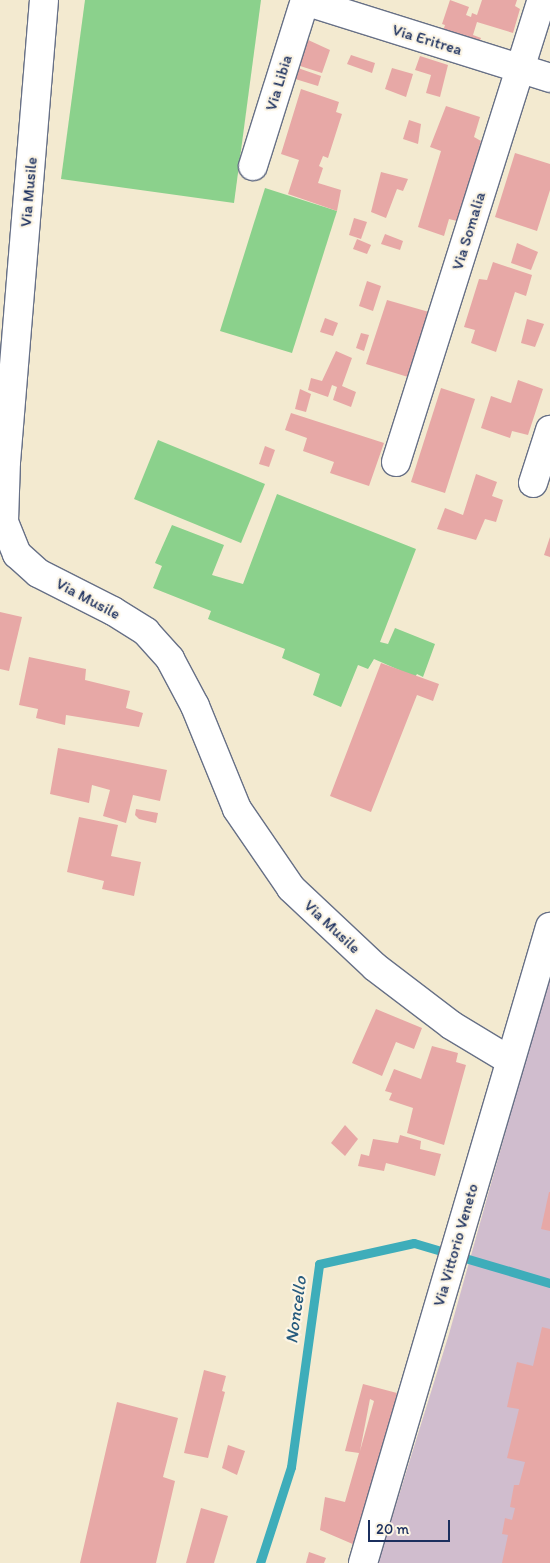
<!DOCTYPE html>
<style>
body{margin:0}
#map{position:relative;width:550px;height:1563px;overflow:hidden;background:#f3ead0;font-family:Itim,sans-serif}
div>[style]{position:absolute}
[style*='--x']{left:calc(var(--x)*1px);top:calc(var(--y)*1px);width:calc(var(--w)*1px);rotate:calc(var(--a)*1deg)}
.industrial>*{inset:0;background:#d0bdce}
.green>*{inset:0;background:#8bd18c}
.stream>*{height:9px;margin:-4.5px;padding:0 4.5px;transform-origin:4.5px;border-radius:4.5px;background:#3eadba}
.building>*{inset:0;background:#e7a8a6}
.roads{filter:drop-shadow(1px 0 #677086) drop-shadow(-1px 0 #677086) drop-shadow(0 1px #677086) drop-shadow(0 -1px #677086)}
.minor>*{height:28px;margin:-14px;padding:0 14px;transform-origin:14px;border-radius:14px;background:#fff}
span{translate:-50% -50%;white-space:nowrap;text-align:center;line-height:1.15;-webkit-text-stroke:4.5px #fcf5e5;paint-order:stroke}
.street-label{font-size:16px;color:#1b2f5e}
.water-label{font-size:18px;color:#275b7e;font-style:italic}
.scale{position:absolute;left:368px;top:1520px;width:82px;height:22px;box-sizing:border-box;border:2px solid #1b2f5e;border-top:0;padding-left:6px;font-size:15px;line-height:18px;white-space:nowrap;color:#1b2f5e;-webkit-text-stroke:4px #fcf5e5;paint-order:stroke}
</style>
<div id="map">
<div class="industrial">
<div style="clip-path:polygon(550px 973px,550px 1563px,378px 1563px,449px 1334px)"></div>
</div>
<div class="green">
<div style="clip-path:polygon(85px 0,261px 0,234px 203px,61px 179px)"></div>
<div style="clip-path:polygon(265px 188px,337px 211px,292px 353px,220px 331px)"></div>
<div style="clip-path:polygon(158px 440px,265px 484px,241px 543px,134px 499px)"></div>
<div style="clip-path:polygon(277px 494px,416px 549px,380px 642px,388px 644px,395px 628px,435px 644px,423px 677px,417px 674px,415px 677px,374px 659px,368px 669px,358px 665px,341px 707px,313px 695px,320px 674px,282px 658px,285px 649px,208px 619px,211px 611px,153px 588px,162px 566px,155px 563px,172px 525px,224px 545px,212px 575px,243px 584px)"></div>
</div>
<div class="stream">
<div style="--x:260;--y:1563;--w:101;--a:-72.1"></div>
<div style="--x:291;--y:1467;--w:205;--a:-82.1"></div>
<div style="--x:319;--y:1264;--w:97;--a:-12.5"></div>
<div style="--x:414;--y:1243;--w:142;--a:16.4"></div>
</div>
<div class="building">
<div style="clip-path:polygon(450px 0,469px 7px,466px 15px,471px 17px,472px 13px,477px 15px,482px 0,517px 0,515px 6px,520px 9px,513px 33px,477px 22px,473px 35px,481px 38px,478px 45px,441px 37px,445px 25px,442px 24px)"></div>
<div style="clip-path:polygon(306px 39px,330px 50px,322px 73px,297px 65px)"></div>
<div style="clip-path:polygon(351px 55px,375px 63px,372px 73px,347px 64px)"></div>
<div style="clip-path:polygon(420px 56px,448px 65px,440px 97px,426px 93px,431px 75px,415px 70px)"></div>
<div style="clip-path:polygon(295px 67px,321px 76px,318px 86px,292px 78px)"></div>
<div style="clip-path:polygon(392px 68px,413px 74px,406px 97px,385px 89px)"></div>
<div style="clip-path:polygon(301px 89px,339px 102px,336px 112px,342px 114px,328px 158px,323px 156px,319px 166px,323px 168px,318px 183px,341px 190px,337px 211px,288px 194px,299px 160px,281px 154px)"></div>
<div style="clip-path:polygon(446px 106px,480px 117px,474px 137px,481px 141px,475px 163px,478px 164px,466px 199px,457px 221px,449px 219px,444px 236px,418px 227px,441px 151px,430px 147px)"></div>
<div style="clip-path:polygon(409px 120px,421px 124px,418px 144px,403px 139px)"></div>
<div style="clip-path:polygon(515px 153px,550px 164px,550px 190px,537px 231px,495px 217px)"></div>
<div style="clip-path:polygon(381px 172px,408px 179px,403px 191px,397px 189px,386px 218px,371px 212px)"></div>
<div style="clip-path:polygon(354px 218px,367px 222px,361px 239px,349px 235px)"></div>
<div style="clip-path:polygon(385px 234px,403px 241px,400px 250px,381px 244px)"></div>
<div style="clip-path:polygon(357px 239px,371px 245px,367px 254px,353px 249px)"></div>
<div style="clip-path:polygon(517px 243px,538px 252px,531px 270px,511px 263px)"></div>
<div style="clip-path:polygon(493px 262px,532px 275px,526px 296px,515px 292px,496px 352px,471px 343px,475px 330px,464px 327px,479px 279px,487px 280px)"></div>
<div style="clip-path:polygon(367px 281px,381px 286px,373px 311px,359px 306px)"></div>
<div style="clip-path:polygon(387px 300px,429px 312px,408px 377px,366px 364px)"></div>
<div style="clip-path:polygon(325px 318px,338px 323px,333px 336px,320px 332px)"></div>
<div style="clip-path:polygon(527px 319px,544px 324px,535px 347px,521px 343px)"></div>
<div style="clip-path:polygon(361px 333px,369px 335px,364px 351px,356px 348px)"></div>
<div style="clip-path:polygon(336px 351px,352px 358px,342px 386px,356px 392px,351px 407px,333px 400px,337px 387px,332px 385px,328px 397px,308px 390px,311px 378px,322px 381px)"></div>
<div style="clip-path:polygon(518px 380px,543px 389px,528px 435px,512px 431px,510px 438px,481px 428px,491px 396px,511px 403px)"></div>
<div style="clip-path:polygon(441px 388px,475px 399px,445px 493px,411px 482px)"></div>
<div style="clip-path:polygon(300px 389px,311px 394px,306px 412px,295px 409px)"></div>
<div style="clip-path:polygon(291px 413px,384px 443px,369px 486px,330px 473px,334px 462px,303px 451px,307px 438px,285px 430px)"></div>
<div style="clip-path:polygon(265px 446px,275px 450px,269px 467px,259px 464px)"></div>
<div style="clip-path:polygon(476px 474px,497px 482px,492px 496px,503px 500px,496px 522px,485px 519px,476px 540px,437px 529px,445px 508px,463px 515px)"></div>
<div style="clip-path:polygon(550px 537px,550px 557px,544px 555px)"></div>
<div style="clip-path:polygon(0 612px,22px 617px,9px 671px,0 669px)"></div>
<div style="clip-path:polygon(29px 657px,86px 669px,85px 680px,130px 691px,126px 708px,143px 713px,139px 727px,66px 715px,65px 725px,36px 718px,38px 709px,19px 705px)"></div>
<div style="clip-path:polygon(381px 663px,439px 684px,433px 701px,417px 695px,371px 812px,330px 796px)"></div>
<div style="clip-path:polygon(58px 748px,167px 770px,160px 801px,133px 795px,126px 823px,103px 816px,110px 790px,92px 785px,89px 803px,50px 794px)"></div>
<div style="clip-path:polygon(136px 809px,158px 813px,156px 823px,139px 819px,135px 815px)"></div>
<div style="clip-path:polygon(79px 817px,118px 825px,111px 856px,141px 862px,134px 896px,102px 889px,104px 881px,67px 872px)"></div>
<div style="clip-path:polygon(376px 1009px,422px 1028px,414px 1049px,396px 1042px,382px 1076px,352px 1063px)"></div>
<div style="clip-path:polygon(432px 1046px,458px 1053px,456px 1062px,466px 1065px,444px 1145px,407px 1133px,413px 1108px,389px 1100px,392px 1093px,385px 1091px,394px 1069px,421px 1079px)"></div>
<div style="clip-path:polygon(345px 1125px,358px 1139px,345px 1156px,331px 1143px)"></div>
<div style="clip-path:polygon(400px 1135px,421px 1141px,420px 1149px,441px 1154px,435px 1176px,386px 1163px,384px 1171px,358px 1166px,361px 1154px,369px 1156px,373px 1139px,398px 1143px)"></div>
<div style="clip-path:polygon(549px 1192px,550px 1192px,550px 1231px,541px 1229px)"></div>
<div style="clip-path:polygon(542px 1327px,550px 1329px,550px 1563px,502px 1563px,508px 1535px,502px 1534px,505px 1518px,512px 1520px,515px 1508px,510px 1507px,514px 1485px,519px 1485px,525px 1462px,507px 1458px,519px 1409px,507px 1407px,517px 1362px,533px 1366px)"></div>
<div style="clip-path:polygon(204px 1370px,226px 1376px,222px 1391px,225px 1392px,208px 1458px,184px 1453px)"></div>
<div style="clip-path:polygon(evenodd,363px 1384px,397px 1393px,394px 1406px,398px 1407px,362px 1548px,320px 1530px,325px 1497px,345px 1502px,359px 1453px,345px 1451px,363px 1384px,370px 1399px,374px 1401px,360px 1451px,370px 1399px)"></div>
<div style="clip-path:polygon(117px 1402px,178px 1418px,163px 1477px,175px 1481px,156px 1563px,80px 1563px)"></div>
<div style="clip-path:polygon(228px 1445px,245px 1451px,237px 1475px,222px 1468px)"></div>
<div style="clip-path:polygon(201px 1508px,228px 1516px,214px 1563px,186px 1563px)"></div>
<div style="clip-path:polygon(309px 1552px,326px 1558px,324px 1563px,306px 1563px)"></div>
</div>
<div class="roads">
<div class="minor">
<div style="--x:44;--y:0;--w:463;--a:94.7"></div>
<div style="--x:6;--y:461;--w:61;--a:91.9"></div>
<div style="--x:4;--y:522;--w:35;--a:68"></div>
<div style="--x:17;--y:554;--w:28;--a:42"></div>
<div style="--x:38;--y:573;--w:84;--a:26.9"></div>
<div style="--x:113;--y:611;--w:39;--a:32"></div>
<div style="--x:146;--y:632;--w:36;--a:48"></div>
<div style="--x:170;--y:659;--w:53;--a:62"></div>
<div style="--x:195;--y:706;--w:111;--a:67.8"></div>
<div style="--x:237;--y:809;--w:96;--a:55.6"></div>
<div style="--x:291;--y:888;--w:115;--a:43.2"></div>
<div style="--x:375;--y:967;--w:96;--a:37.3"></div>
<div style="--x:451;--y:1025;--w:68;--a:31.1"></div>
<div style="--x:305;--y:1;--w:257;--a:17.4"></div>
<div style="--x:253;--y:166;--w:174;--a:-72.6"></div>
<div style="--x:396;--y:462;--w:485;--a:-72.5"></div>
<div style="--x:533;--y:483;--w:56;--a:-72.2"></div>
<div style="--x:363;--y:1563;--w:663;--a:-73.62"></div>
</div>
</div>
<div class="street-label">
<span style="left:427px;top:40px;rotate:17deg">Via Eritrea</span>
<span style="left:279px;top:83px;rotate:-73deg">Via Libia</span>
<span style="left:29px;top:192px;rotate:-85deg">Via Musile</span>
<span style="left:469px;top:231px;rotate:-73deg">Via Somalia</span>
<span style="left:88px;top:599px;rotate:28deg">Via Musile</span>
<span style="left:332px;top:927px;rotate:43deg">Via Musile</span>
<span style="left:456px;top:1245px;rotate:-74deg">Via Vittorio Veneto</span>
</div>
<div class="water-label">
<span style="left:296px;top:1310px;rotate:-82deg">Noncello</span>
</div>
<div class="scale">20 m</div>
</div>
